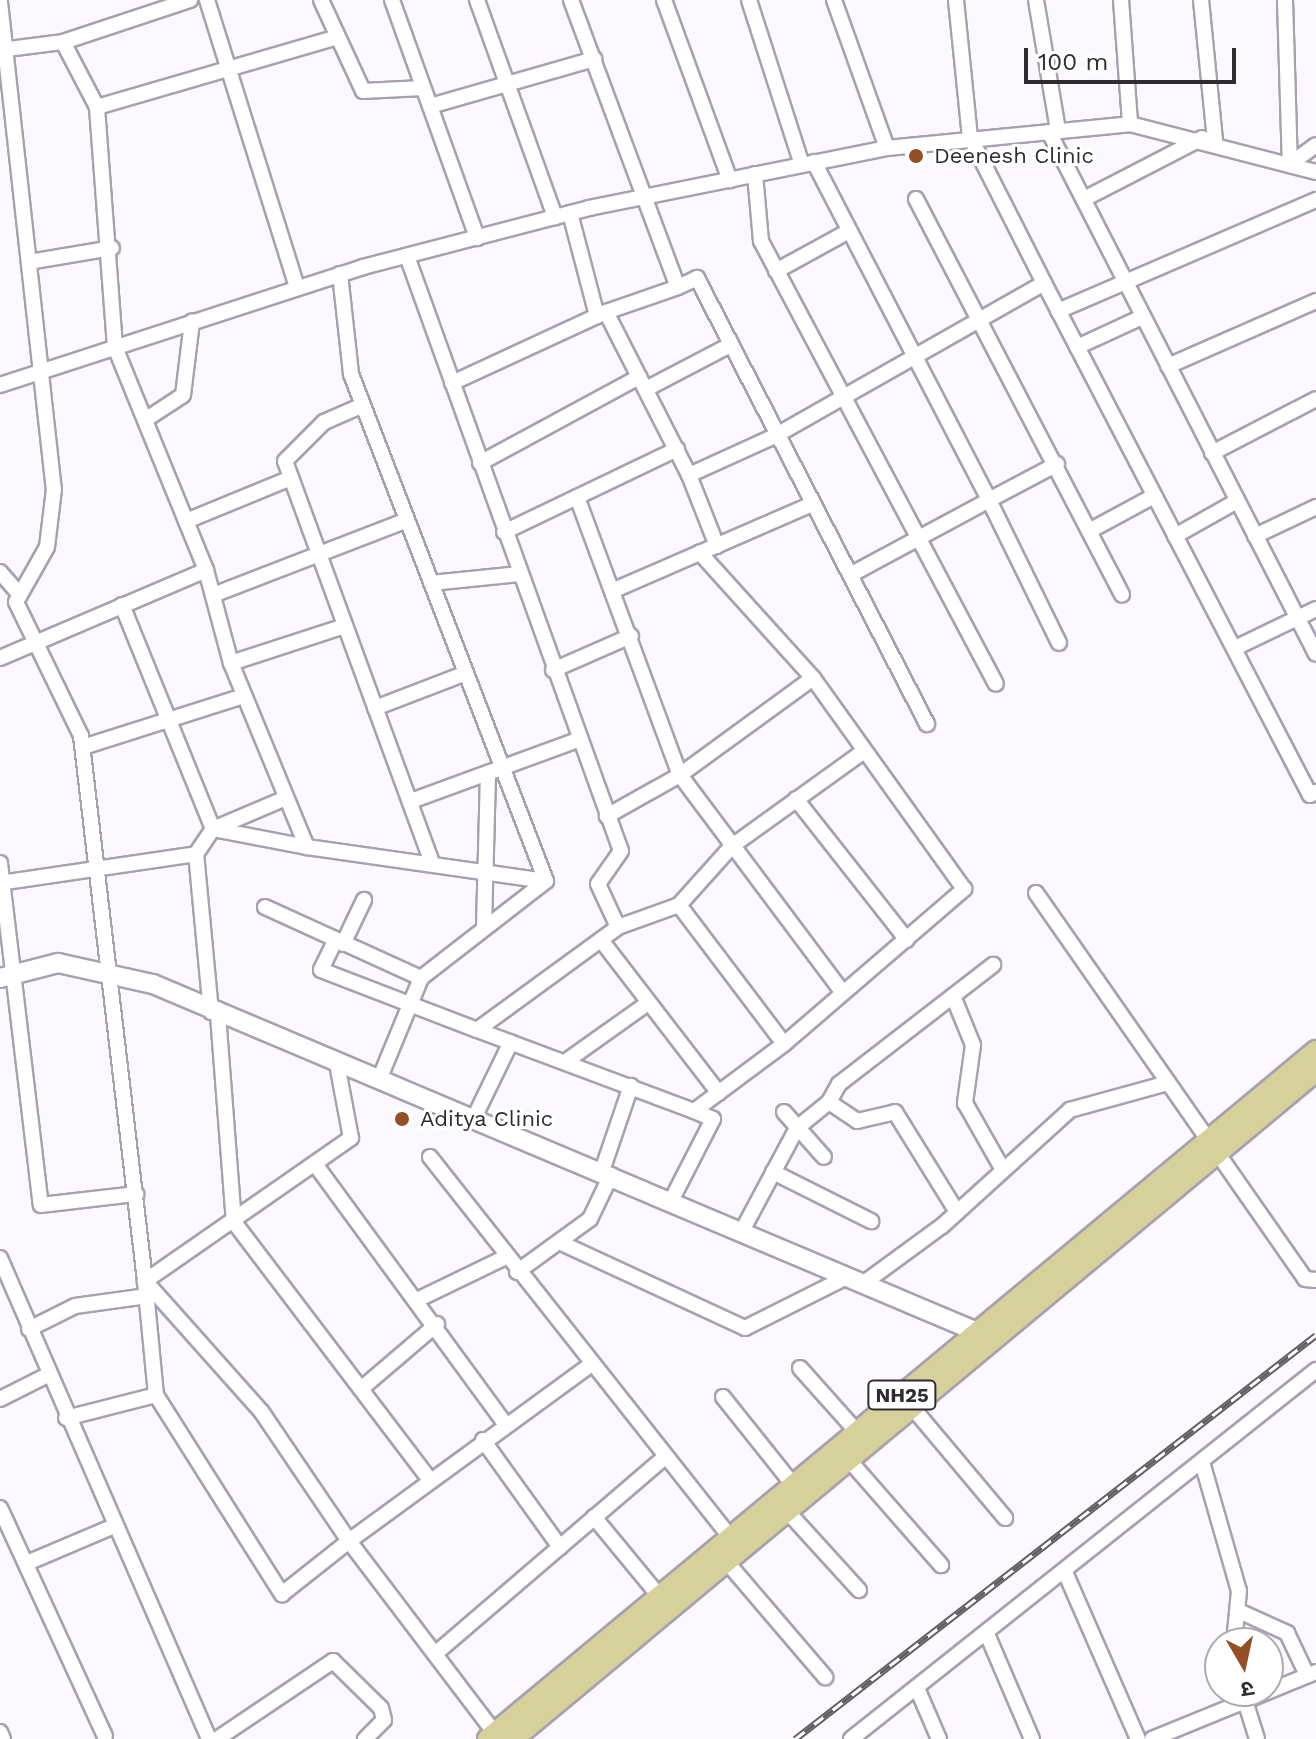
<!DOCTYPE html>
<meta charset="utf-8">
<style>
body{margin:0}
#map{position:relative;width:1316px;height:1739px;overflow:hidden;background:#fcf8ff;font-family:"Work Sans","Noto Sans Devanagari",sans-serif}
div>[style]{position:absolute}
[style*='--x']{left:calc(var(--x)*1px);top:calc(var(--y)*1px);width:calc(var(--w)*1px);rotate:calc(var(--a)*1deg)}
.roads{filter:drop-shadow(2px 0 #a9a0af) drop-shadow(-2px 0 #a9a0af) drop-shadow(0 2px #a9a0af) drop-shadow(0 -2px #a9a0af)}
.street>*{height:14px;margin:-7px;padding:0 7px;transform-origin:7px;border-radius:7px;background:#fff}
.secondary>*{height:18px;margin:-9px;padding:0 9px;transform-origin:9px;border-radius:9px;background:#fff}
.primary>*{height:20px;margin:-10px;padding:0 10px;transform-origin:10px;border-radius:10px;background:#d6d19a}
.rail>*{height:7px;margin-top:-3.5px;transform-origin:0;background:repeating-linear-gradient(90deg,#fff 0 12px,#625e64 0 24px);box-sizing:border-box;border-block:2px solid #625e64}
.dots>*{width:22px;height:22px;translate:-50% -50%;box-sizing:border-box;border:4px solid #fff;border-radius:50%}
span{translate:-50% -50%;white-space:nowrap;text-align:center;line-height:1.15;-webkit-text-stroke:6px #fff;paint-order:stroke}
.shield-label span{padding:2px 6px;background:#fff;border:2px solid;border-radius:6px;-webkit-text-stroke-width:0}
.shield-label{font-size:20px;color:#2f2b31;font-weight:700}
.poi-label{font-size:22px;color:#2f2b31}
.left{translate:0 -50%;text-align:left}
.north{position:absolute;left:1204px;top:1627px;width:80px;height:80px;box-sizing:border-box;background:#fff;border:2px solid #acaaad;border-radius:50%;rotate:171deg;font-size:22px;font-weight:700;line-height:32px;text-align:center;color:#2f2b31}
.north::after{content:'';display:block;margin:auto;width:28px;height:36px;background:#944f24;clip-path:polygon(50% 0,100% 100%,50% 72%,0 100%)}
.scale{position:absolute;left:1024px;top:48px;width:212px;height:36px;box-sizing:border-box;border:4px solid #2f2b31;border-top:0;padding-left:10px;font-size:24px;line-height:28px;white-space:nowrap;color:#2f2b31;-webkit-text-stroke:6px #fff;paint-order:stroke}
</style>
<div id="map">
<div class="roads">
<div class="street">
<div style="--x:207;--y:0;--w:302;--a:72.6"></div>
<div style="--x:321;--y:0;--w:100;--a:65.2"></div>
<div style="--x:363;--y:91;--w:60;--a:-2.9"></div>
<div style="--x:392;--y:0;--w:253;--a:70.3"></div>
<div style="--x:477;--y:0;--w:231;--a:70.2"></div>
<div style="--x:571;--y:0;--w:306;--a:69.6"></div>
<div style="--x:678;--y:287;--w:21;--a:-25"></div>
<div style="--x:697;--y:278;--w:502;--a:62.72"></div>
<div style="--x:664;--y:0;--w:192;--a:69.9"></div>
<div style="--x:749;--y:0;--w:173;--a:72.2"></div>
<div style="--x:834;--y:0;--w:157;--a:70.3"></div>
<div style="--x:956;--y:0;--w:138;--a:84.2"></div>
<div style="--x:970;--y:137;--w:164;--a:63.1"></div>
<div style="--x:1036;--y:0;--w:132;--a:80.4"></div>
<div style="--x:1121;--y:0;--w:124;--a:85.8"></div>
<div style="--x:1201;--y:0;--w:142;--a:84.3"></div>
<div style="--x:1285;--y:0;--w:164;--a:88.3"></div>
<div style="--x:1290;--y:164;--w:32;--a:-36"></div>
<div style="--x:0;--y:2;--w:490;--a:83.7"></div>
<div style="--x:54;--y:489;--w:58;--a:96.9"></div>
<div style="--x:47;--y:547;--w:63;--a:119.4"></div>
<div style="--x:16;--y:602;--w:149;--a:64.1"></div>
<div style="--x:81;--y:736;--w:549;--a:83.3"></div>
<div style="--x:145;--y:1281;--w:174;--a:48.3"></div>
<div style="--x:261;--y:1411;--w:157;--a:55.9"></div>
<div style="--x:349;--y:1541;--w:298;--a:-36.1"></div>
<div style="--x:63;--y:42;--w:134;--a:-18.3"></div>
<div style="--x:430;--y:106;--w:171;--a:-16"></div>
<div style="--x:97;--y:107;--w:248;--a:-16.2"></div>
<div style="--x:1049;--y:132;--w:586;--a:62.91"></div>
<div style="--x:814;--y:162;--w:381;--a:62.6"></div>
<div style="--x:989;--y:500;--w:77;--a:-27.9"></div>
<div style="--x:755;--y:174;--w:67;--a:84.9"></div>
<div style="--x:761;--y:241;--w:501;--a:62.06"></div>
<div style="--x:916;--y:199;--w:446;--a:62.5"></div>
<div style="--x:1084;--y:199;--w:133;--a:-27.3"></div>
<div style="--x:570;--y:213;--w:106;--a:75.3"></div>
<div style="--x:597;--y:316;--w:10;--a:-24"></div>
<div style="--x:606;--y:312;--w:183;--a:63"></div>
<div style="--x:407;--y:256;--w:632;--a:70.22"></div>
<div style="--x:621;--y:851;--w:40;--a:124.9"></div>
<div style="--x:598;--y:884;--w:47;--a:65.1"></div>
<div style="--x:29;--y:262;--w:84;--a:-9.6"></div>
<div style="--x:776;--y:271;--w:83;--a:-28.7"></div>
<div style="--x:340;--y:274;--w:101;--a:83.7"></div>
<div style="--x:351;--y:374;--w:543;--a:68.96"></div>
<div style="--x:1058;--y:311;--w:281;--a:-23.3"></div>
<div style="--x:606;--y:312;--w:76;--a:-19.1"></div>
<div style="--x:1077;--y:347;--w:72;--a:-24.8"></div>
<div style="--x:1168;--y:366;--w:162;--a:-23.7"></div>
<div style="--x:452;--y:383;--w:160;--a:-24.8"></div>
<div style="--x:0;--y:385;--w:382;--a:-18"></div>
<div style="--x:363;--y:267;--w:234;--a:-14.6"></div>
<div style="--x:589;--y:208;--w:304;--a:-11.4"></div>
<div style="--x:887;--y:148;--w:244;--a:-5.6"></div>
<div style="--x:1130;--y:124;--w:192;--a:14.5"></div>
<div style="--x:646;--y:389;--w:95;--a:-27.6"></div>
<div style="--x:363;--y:405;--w:43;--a:156.4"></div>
<div style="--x:324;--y:422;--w:55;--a:135"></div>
<div style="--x:285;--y:461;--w:430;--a:69.9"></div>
<div style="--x:145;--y:420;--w:45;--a:-33.3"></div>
<div style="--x:183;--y:395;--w:74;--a:-83"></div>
<div style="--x:1212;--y:453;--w:117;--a:-27.4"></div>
<div style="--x:480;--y:463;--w:181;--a:-28.4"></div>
<div style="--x:577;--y:497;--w:296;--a:69.7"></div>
<div style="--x:680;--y:775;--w:84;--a:150.7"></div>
<div style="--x:186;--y:521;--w:113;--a:-22.3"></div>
<div style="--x:1091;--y:530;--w:72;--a:-28.4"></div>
<div style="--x:504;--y:532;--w:192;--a:-25.6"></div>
<div style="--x:1175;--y:536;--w:71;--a:-29.4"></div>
<div style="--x:1255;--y:536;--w:68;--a:-25.4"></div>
<div style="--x:717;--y:546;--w:76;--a:-111.5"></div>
<div style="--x:689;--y:475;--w:94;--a:-24.4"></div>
<div style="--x:775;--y:436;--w:309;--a:-29.6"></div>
<div style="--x:1044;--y:283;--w:577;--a:62.55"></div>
<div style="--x:1310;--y:795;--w:7;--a:-27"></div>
<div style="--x:206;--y:570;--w:96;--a:75"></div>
<div style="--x:231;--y:663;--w:199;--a:67.6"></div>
<div style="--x:307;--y:847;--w:241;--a:8.1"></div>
<div style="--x:546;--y:881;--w:158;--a:142.2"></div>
<div style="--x:421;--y:978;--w:110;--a:112.4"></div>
<div style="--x:0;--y:572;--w:28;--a:49"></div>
<div style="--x:850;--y:575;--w:158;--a:-28.3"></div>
<div style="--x:989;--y:500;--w:159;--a:63.9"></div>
<div style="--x:431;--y:583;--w:89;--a:-5.8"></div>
<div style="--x:612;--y:591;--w:218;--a:-23.5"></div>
<div style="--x:213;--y:595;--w:208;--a:-21.1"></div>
<div style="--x:122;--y:605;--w:242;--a:67.9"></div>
<div style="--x:213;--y:829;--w:96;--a:10.8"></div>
<div style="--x:1235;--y:648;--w:90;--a:-25.7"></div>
<div style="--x:0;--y:658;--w:224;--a:-23.1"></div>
<div style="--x:206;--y:570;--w:241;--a:-112.2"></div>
<div style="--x:115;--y:347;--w:241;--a:-94.3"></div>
<div style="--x:97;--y:107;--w:73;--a:-117.6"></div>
<div style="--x:63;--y:42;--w:64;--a:172.8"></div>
<div style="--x:231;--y:663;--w:120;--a:-18"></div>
<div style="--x:553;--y:670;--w:85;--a:-23.6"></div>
<div style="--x:813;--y:678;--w:165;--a:143.9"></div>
<div style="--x:680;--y:775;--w:272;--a:53.2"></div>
<div style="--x:375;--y:708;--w:97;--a:-21"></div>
<div style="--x:83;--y:747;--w:169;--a:-17.6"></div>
<div style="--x:796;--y:799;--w:179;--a:51.8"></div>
<div style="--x:411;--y:801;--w:178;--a:-20.1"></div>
<div style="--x:0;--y:863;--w:344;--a:83.2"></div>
<div style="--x:41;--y:1205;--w:96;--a:-6.6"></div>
<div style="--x:0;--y:883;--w:198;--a:-8.4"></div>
<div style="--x:1036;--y:893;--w:470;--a:55.1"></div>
<div style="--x:1305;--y:1279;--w:11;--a:5"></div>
<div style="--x:679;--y:905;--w:174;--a:52.9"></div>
<div style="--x:265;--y:907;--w:171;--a:24.5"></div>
<div style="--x:484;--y:927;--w:153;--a:-88.5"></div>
<div style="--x:601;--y:940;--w:193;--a:52.4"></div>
<div style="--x:335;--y:941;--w:32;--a:116"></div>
<div style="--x:321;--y:970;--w:167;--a:21"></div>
<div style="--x:343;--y:944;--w:49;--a:-64.5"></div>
<div style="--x:953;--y:996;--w:53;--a:67.8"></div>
<div style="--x:973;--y:1045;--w:59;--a:97.9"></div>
<div style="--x:965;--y:1103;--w:77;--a:60.4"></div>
<div style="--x:211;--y:1012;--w:159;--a:-95.4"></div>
<div style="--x:196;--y:854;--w:30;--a:-56"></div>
<div style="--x:213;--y:829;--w:79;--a:-23"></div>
<div style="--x:218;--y:1015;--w:208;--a:85.6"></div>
<div style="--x:234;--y:1222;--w:323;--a:52.8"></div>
<div style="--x:565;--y:1062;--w:102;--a:-35.4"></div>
<div style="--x:337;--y:1064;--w:75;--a:79.3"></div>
<div style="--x:351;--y:1138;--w:251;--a:145.2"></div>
<div style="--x:145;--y:1281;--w:115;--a:84.5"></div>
<div style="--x:156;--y:1395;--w:236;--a:57.7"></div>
<div style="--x:282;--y:1594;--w:85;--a:-38.3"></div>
<div style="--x:349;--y:1541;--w:241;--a:52.8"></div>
<div style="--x:829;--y:1102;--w:21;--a:-61"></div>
<div style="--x:839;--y:1084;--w:195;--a:-37.7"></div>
<div style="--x:694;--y:1111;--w:232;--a:-159.5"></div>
<div style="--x:477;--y:1030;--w:175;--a:-36.1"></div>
<div style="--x:618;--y:927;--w:65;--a:-19.8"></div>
<div style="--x:679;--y:905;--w:79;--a:-48.1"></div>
<div style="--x:732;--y:846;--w:163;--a:-35.7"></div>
<div style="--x:784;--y:1112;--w:60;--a:48.4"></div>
<div style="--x:475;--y:1116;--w:82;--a:-64.1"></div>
<div style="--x:430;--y:1157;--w:486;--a:51.7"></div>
<div style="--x:315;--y:1164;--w:322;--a:53.8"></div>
<div style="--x:602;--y:1171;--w:90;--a:-71.2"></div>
<div style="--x:773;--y:1172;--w:110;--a:26.6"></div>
<div style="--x:671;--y:1201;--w:92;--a:-62.9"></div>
<div style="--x:713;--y:1119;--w:21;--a:-157"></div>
<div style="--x:694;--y:1111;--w:112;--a:-36.7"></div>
<div style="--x:784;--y:1044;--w:238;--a:-40.7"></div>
<div style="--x:964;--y:889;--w:259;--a:-125.6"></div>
<div style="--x:813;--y:678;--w:169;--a:-132.1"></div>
<div style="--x:742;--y:1231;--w:117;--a:-61.9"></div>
<div style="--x:797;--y:1128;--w:41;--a:-39.1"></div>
<div style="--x:829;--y:1102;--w:34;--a:34"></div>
<div style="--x:857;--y:1121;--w:39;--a:-13"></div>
<div style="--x:895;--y:1112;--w:118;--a:58.2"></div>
<div style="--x:559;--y:1242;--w:205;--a:24.8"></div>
<div style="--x:745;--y:1328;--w:116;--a:-26.6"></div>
<div style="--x:0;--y:1258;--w:524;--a:66.51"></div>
<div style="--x:517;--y:1272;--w:90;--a:-36"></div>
<div style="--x:590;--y:1219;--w:49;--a:-64.5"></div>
<div style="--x:864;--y:1283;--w:97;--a:-36.2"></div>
<div style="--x:942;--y:1226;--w:173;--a:-42.2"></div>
<div style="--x:1070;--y:1110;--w:102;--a:-15.4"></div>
<div style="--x:419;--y:1299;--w:97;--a:-25.8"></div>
<div style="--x:29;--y:1329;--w:51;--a:-26.6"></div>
<div style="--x:75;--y:1306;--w:73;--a:-7.9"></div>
<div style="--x:800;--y:1368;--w:87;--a:48.3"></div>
<div style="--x:361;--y:1389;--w:100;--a:-40.5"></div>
<div style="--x:723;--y:1397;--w:114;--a:51.4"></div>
<div style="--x:0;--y:1399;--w:54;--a:-26.6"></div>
<div style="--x:912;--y:1407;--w:145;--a:50"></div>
<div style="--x:66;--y:1418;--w:93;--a:-14.3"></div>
<div style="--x:483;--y:1440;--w:132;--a:54.3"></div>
<div style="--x:849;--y:1460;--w:140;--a:48.8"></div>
<div style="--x:1202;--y:1462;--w:134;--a:74"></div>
<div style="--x:1239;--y:1591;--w:52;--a:95.5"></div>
<div style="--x:0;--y:1508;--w:251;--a:65.3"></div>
<div style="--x:787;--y:1511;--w:107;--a:47.7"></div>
<div style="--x:594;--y:1517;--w:104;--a:50.5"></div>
<div style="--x:726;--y:1561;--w:153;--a:49.5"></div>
<div style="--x:27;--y:1563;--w:95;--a:-23"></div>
<div style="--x:1065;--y:1572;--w:182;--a:66.4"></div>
<div style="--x:1241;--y:1612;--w:51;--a:24.5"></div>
<div style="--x:1287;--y:1633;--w:47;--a:64.5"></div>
<div style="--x:987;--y:1634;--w:114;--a:66.8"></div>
<div style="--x:435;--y:1654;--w:303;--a:-40.6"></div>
<div style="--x:917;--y:1688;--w:56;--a:66.7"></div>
<div style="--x:1242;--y:1691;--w:50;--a:72.6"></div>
<div style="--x:0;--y:1732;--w:8;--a:67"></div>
<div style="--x:217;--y:1739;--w:140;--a:-33.9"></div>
<div style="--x:333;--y:1661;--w:67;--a:44.4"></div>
<div style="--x:381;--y:1708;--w:12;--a:76"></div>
<div style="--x:384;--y:1720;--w:27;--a:135"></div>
<div style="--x:851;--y:1739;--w:594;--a:-38.43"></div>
<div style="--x:1152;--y:1739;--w:177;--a:-22.2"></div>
</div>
<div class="secondary">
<div style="--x:0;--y:978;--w:60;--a:-14.5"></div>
<div style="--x:58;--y:963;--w:97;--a:12.5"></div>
<div style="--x:153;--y:984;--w:907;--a:22.89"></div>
</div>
<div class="primary">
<div style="--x:488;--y:1739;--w:1077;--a:-39.72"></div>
<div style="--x:513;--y:1739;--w:1045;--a:-39.76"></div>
</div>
</div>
<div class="rail">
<div style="--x:795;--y:1739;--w:659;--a:-37.79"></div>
</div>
<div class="dots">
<div style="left:916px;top:156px;background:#944f24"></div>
<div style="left:402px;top:1119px;background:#944f24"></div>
</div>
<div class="shield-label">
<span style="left:902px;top:1395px">NH25</span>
</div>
<div class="poi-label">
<span class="left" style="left:934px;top:156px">Deenesh Clinic</span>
<span class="left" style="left:420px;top:1119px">Aditya Clinic</span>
</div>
<div class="north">उ</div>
<div class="scale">100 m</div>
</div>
